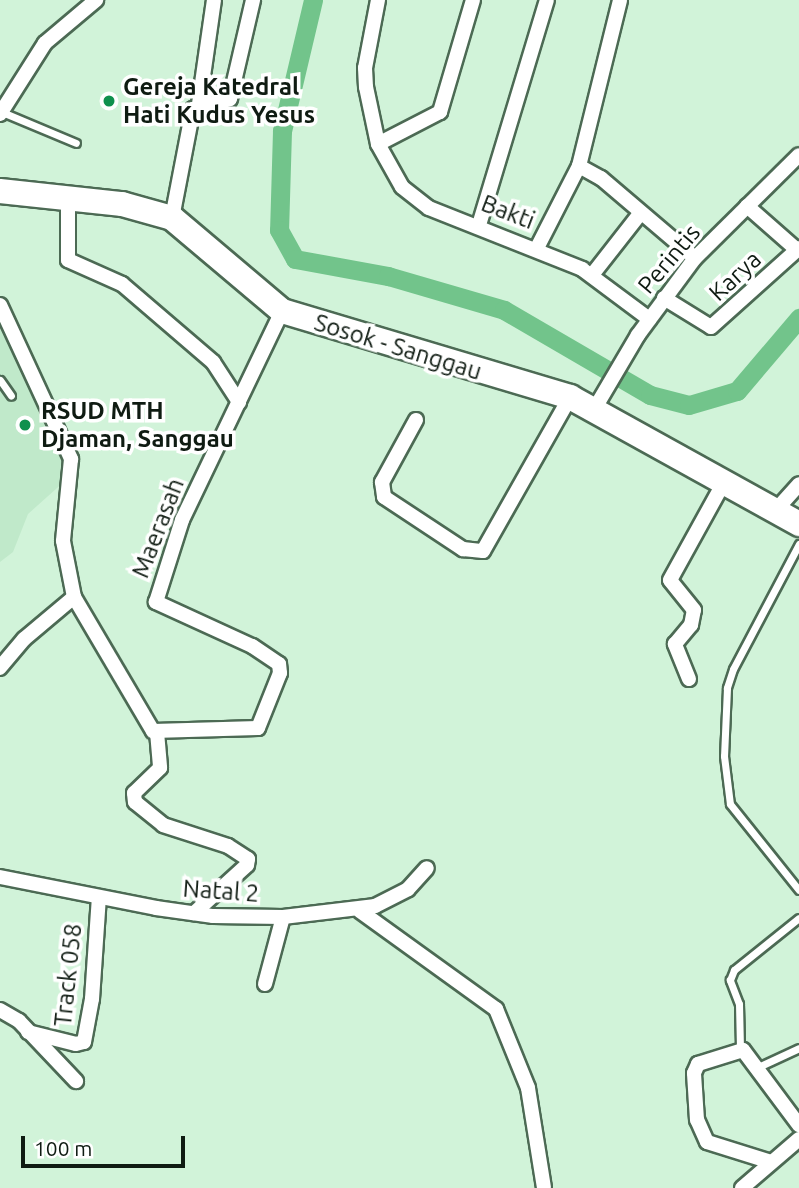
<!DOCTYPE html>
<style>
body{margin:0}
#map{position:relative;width:799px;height:1188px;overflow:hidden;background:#d1f3d9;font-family:Ubuntu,sans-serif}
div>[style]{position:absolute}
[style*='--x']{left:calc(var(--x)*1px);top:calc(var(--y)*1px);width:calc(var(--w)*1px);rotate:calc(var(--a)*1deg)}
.built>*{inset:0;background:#c0e9ca}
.river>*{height:19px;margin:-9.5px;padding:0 9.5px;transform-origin:9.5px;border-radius:9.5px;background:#72c48b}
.roads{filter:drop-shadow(2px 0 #4c6a54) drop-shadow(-2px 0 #4c6a54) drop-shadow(0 2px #4c6a54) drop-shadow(0 -2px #4c6a54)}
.lane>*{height:7px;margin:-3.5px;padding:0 3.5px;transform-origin:3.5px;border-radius:3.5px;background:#fff}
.street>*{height:14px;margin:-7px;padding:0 7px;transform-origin:7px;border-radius:7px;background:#fff}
.highway>*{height:24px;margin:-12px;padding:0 12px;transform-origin:12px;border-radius:12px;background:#fff}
.dots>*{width:19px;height:19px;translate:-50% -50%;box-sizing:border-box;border:4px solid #fff;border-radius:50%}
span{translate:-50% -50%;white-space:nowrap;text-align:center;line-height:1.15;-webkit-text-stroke:7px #fff;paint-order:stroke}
.poi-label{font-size:24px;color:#0f1b12;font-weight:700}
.left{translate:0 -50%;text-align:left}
.street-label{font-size:24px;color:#0f1b12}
.scale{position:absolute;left:21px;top:1136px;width:164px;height:32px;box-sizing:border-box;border:4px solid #0f1b12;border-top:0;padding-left:9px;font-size:21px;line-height:24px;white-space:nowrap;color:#0f1b12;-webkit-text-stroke:5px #fff;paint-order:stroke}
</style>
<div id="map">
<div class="built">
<div style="clip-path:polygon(0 316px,61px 446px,66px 480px,28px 514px,13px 552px,0 562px)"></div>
</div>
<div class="river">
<div style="--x:313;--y:0;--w:135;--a:103.3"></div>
<div style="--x:282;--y:131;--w:99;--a:91.7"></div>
<div style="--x:279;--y:230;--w:33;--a:61"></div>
<div style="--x:295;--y:259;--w:95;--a:10.4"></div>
<div style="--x:388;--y:276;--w:121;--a:16.3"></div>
<div style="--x:504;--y:310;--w:169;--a:30.2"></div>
<div style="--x:650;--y:395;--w:40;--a:14.4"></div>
<div style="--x:689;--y:405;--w:50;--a:-16.3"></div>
<div style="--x:737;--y:391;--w:96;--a:-49.7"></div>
</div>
<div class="roads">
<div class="lane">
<div style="--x:2;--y:112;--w:80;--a:22.7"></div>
<div style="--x:0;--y:380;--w:19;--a:55"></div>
<div style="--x:799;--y:544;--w:141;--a:117.8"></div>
<div style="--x:733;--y:669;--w:20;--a:108"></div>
<div style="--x:727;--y:688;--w:68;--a:92.5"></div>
<div style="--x:724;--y:756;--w:48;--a:82.9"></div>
<div style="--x:730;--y:804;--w:110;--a:51.3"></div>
<div style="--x:740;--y:1048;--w:44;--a:-91.3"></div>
<div style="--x:739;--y:1004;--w:26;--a:-111"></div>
<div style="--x:730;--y:980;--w:11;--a:-68"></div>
<div style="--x:734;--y:970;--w:83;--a:-38.7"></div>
<div style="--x:756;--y:1068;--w:47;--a:-24.9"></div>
</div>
<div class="street">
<div style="--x:378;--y:0;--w:69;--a:100.8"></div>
<div style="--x:365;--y:68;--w:19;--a:87"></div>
<div style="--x:366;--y:87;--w:58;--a:78.1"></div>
<div style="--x:378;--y:144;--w:49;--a:60.8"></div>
<div style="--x:402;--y:187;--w:34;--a:38"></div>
<div style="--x:429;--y:208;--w:165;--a:21.7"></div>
<div style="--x:582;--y:269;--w:84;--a:36.7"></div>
<div style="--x:199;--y:104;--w:105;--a:-81.8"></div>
<div style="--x:0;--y:114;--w:84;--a:-57.6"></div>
<div style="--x:45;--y:43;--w:67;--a:-40.1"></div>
<div style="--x:378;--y:144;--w:70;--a:-27.3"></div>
<div style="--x:440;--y:112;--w:117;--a:-73.6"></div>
<div style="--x:579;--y:166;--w:25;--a:29"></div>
<div style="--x:601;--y:178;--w:123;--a:40.4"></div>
<div style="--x:68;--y:196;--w:64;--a:90"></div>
<div style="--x:68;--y:260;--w:59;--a:24"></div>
<div style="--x:122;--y:284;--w:120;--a:40.6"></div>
<div style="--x:213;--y:362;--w:48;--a:57"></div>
<div style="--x:747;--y:206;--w:67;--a:41.3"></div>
<div style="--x:172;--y:218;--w:111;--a:-79.1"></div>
<div style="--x:193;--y:109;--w:38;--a:-15"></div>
<div style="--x:230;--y:99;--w:102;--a:-76.9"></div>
<div style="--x:479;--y:225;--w:235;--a:-73.2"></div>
<div style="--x:537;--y:248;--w:92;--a:-62.9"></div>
<div style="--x:579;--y:166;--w:171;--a:-76.1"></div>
<div style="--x:592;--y:275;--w:76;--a:-51.9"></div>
<div style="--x:664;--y:298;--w:55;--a:31.7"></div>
<div style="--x:711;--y:327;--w:118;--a:-41.9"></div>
<div style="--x:0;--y:305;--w:170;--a:65.2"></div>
<div style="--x:71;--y:459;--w:82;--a:95.6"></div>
<div style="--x:63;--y:541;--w:57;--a:78.9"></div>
<div style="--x:74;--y:597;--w:65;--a:140"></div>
<div style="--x:24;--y:639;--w:38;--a:130"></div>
<div style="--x:595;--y:408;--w:85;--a:-59.5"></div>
<div style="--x:638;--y:335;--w:96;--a:-53.5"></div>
<div style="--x:695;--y:258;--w:146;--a:-44.7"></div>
<div style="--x:416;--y:420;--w:71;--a:118.7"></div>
<div style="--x:382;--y:482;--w:15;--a:82"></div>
<div style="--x:384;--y:497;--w:95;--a:33.4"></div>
<div style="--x:463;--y:549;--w:20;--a:6"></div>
<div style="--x:483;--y:551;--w:177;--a:-60.5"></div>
<div style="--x:775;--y:511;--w:36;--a:-48"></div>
<div style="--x:74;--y:597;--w:156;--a:59.5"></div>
<div style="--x:153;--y:731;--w:105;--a:-1.6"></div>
<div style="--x:258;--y:728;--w:59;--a:-68.2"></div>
<div style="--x:280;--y:673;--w:9;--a:-96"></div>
<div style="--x:279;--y:664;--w:32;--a:-146"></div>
<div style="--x:252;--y:646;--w:106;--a:-155.4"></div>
<div style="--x:156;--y:602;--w:86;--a:-72.4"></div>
<div style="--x:182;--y:520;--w:232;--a:-64.4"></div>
<div style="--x:689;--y:679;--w:38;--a:-112"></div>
<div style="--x:675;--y:644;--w:25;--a:-50"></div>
<div style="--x:691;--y:625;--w:15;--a:-79"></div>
<div style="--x:694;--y:610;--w:38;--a:-129"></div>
<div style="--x:670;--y:580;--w:112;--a:-61.1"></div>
<div style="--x:157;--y:732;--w:36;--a:85"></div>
<div style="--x:160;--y:768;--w:36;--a:136"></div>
<div style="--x:134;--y:793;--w:9;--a:84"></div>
<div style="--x:135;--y:802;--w:36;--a:39"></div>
<div style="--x:163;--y:825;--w:68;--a:17.9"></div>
<div style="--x:228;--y:846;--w:24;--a:33"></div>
<div style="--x:248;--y:859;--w:6;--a:99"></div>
<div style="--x:247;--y:865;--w:72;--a:137.8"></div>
<div style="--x:0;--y:877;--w:159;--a:11.2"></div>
<div style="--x:156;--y:908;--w:58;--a:8"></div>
<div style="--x:213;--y:916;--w:70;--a:0.8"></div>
<div style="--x:283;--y:917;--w:93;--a:-6.8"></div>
<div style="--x:375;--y:906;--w:37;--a:-27"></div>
<div style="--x:408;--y:889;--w:28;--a:-48"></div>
<div style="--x:360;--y:911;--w:168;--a:35.8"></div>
<div style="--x:496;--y:1009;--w:85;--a:67.9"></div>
<div style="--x:528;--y:1088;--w:101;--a:80.9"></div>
<div style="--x:265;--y:984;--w:69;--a:-75"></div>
<div style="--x:0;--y:1010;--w:22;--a:30"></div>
<div style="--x:19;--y:1021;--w:83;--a:46.5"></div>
<div style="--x:28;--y:1032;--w:49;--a:14"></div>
<div style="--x:76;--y:1044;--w:8;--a:-14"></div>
<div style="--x:84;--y:1042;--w:44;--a:-79.5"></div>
<div style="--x:92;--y:999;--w:102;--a:-86.1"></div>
<div style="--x:771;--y:1162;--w:67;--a:-162.6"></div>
<div style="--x:707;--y:1142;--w:24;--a:-114"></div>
<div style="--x:697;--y:1120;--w:47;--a:-93.7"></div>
<div style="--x:694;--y:1073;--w:10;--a:-66"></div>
<div style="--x:698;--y:1064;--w:47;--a:-17.3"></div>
<div style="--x:743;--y:1050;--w:94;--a:53.3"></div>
<div style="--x:742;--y:1188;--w:75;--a:-40.7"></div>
</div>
<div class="highway">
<div style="--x:0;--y:191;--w:123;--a:6.1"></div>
<div style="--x:122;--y:204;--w:52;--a:15.6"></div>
<div style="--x:172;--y:218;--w:144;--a:40.2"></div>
<div style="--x:282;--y:311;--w:301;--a:16.6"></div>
<div style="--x:570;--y:397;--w:262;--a:29"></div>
</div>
</div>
<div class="dots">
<div style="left:109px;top:101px;background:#0f904d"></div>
<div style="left:25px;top:425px;background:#0f904d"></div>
</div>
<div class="poi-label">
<span class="left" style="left:123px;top:101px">Gereja Katedral<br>Hati Kudus Yesus</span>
<span class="left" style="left:41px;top:425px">RSUD MTH<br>Djaman, Sanggau</span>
</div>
<div class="street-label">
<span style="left:508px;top:212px;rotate:21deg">Bakti</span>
<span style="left:669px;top:259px;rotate:-50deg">Perintis</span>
<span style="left:735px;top:276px;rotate:-43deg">Karya</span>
<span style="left:398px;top:347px;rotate:17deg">Sosok - Sanggau</span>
<span style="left:158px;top:528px;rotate:-69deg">Maerasah</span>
<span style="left:221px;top:891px;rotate:4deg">Natal 2</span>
<span style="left:68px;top:975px;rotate:-84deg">Track 058</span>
</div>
<div class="scale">100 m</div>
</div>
